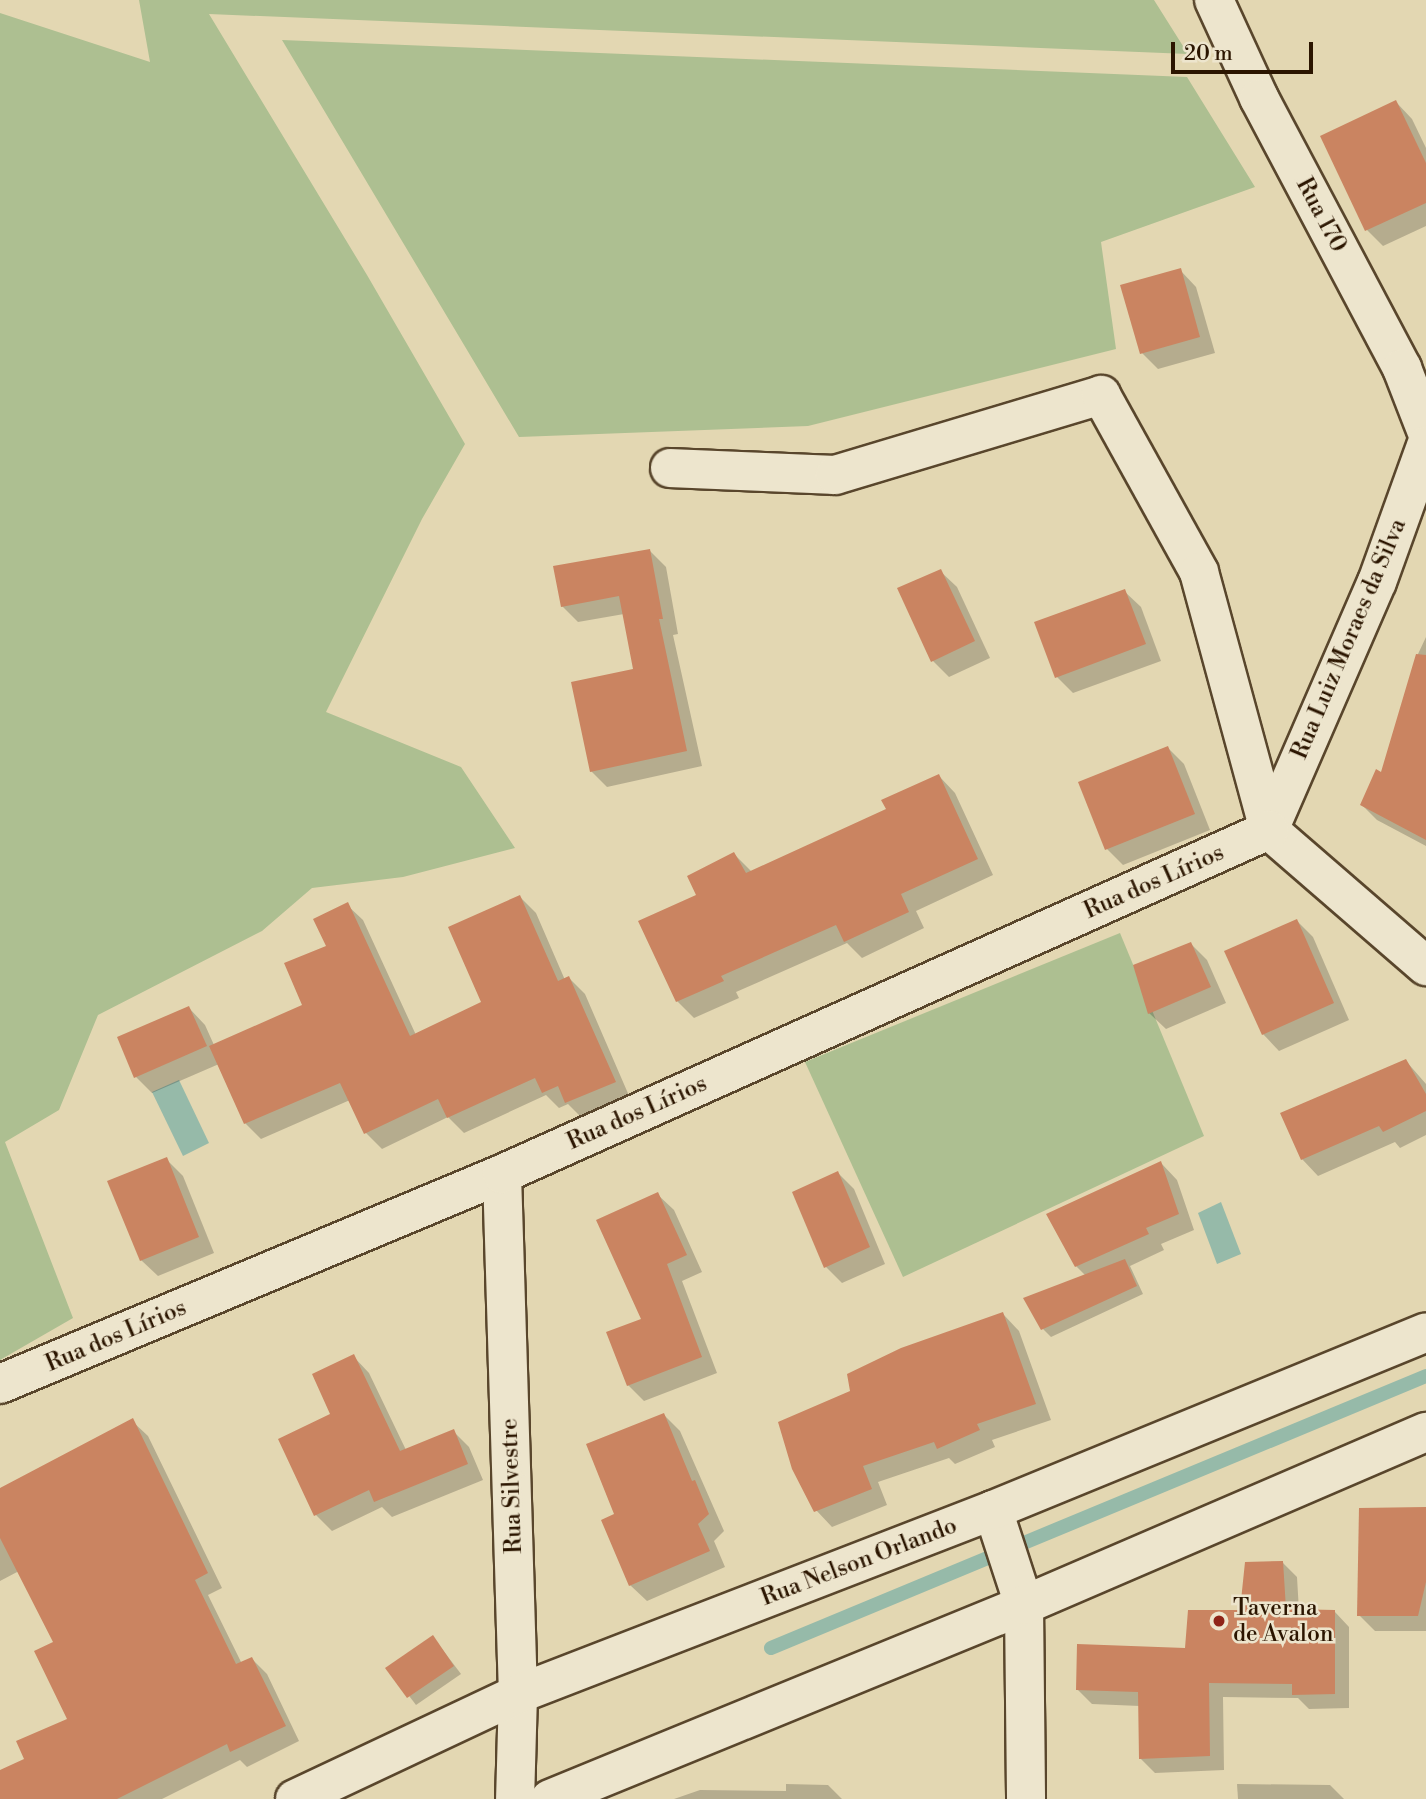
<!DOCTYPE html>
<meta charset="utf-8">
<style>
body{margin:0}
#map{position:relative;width:1426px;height:1799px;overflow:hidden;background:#e3d7b2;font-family:"Libre Bodoni",serif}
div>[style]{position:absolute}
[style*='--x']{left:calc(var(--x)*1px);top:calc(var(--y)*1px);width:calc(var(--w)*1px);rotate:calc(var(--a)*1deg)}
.green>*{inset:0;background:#adbf91}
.water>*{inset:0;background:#96baa9}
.shadow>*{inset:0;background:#0003}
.stream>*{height:14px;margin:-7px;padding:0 7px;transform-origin:7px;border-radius:7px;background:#96baa9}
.building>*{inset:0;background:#ca8461}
.roads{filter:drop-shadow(2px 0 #59462c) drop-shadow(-2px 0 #59462c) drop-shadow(0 2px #59462c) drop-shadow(0 -2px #59462c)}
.minor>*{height:38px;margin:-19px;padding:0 19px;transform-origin:19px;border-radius:19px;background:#ede5cd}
.dots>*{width:19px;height:19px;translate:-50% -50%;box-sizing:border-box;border:4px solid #ede5cd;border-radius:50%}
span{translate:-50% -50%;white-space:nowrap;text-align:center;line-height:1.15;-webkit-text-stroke:5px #ede5cd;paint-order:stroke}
.street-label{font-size:23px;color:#2b1500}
.poi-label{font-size:23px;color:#2b1500}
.left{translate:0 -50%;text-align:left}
.scale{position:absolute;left:1171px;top:42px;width:142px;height:32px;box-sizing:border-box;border:4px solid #2b1500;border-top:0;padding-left:9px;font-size:21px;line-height:24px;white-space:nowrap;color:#2b1500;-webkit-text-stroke:5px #ede5cd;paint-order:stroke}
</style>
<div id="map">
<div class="green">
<div style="clip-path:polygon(139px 0,1154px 0,1188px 54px,209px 14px,367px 275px,465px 444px,422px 519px,326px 712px,461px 767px,515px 848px,403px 877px,312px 888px,262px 931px,98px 1015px,59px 1110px,5px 1142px,73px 1318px,0 1360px,0 13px,150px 62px)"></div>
<div style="clip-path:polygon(282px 40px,1187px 77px,1255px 187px,1101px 242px,1116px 349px,808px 426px,519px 437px)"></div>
<div style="clip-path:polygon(1120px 933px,1204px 1136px,903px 1277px,805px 1062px)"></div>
</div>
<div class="water">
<div style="clip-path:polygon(179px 1080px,209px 1143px,183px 1156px,152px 1092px)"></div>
<div style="clip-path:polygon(1221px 1202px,1241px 1254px,1217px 1264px,1198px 1213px)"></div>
</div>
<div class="shadow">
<div style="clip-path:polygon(1396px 102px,1412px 119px,1426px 148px,1426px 226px,1383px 246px,1367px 230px)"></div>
<div style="clip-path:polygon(1180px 270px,1196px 287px,1215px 353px,1158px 369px,1142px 353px)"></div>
<div style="clip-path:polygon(650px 551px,666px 567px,678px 634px,673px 635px,702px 766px,607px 787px,591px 771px,635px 670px,624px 614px,578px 622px,562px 606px)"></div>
<div style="clip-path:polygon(940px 571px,957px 587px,990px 658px,949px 677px,933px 661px)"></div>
<div style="clip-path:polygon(1124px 591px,1141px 607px,1161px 661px,1073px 693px,1057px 677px)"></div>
<div style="clip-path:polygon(1426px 637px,1426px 846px,1377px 820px,1362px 805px,1382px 774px,1418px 654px)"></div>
<div style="clip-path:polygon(1168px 748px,1184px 764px,1210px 830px,1123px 865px,1107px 849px)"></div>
<div style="clip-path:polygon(939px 776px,955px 793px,993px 875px,916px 911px,924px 928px,862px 958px,847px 943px,736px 992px,739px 998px,694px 1018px,677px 1001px,641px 922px,699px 895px,734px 854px,752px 872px,888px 810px)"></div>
<div style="clip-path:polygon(520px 897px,536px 913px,565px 980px,569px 978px,585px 994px,630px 1098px,582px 1118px,568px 1104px,559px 1108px,546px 1095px,464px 1133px,448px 1117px,382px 1149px,366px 1133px,350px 1100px,261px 1139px,245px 1123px,219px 1064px,152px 1093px,136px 1077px,189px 1008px,205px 1025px,214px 1045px,305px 1005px,347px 905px,363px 920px,416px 1035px,484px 1003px)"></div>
<div style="clip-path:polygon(1297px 921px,1313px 937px,1349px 1020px,1279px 1051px,1263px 1034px)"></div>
<div style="clip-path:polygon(1191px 944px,1207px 960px,1226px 1003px,1166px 1029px,1149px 1013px)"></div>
<div style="clip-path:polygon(1406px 1061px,1426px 1084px,1426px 1135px,1400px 1148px,1395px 1142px,1318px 1176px,1302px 1159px)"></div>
<div style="clip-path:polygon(166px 1159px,183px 1176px,214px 1253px,158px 1276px,141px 1260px)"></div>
<div style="clip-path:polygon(1161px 1163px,1177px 1180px,1194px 1230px,1161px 1244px,1164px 1250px,1130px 1266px,1143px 1294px,1051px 1337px,1043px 1329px,1086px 1276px,1076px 1266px)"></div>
<div style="clip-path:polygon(838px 1173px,854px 1189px,885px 1264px,842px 1283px,826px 1267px)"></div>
<div style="clip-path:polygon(657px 1194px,674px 1210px,702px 1272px,682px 1281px,717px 1373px,644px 1401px,628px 1385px,644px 1320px)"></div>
<div style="clip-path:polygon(1003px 1314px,1019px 1331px,1051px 1420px,992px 1440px,995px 1447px,955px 1464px,949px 1458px,878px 1482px,887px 1505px,832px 1527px,816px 1510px,853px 1392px)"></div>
<div style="clip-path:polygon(353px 1356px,369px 1373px,406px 1450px,453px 1431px,469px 1447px,483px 1480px,392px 1517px,382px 1507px,332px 1531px,316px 1515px,280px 1440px,333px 1415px)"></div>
<div style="clip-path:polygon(664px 1415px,680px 1431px,724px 1531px,714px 1541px,725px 1567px,647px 1601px,630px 1585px)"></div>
<div style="clip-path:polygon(132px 1421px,148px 1436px,222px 1588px,208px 1595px,242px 1664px,252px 1659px,267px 1674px,299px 1741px,247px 1767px,240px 1760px,162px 1799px,0 1799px,0 1772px,27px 1760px,69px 1720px,55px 1643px,19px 1571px,0 1581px,0 1491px)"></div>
<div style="clip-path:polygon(1426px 1509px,1426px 1631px,1375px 1631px,1359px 1615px)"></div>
<div style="clip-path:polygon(1283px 1563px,1297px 1577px,1299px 1611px,1335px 1612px,1349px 1627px,1349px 1708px,1309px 1709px,1298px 1698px,1223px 1697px,1224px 1770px,1155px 1773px,1140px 1758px,1140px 1706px,1092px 1704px,1077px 1689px,1187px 1649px,1241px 1612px)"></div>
<div style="clip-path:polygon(433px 1637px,461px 1674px,416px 1705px,388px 1668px)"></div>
<div style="clip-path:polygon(786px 1784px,828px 1785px,842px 1799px,674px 1799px,700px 1790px,786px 1791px)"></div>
<div style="clip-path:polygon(1237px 1784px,1330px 1785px,1344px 1799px,1238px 1799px)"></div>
</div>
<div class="stream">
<div style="--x:771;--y:1648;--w:709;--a:-22.55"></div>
</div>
<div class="building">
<div style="clip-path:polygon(1396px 100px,1426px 163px,1426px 203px,1365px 231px,1320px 136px)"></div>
<div style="clip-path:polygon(1181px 268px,1200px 337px,1140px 354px,1120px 285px)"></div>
<div style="clip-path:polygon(650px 549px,663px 619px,659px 619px,687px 751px,590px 772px,571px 682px,633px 669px,619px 596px,561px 607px,553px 566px)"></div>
<div style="clip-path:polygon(941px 569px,975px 641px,931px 662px,897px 588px)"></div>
<div style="clip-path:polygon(1125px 589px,1146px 644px,1055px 678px,1034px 622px)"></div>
<div style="clip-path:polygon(1416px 654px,1426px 655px,1426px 840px,1360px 805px,1376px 769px,1381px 772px)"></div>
<div style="clip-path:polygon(1168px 746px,1195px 814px,1105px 850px,1078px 782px)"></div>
<div style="clip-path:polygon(939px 774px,978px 859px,901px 894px,909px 912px,844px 942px,836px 925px,721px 976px,724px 981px,676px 1002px,638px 921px,696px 895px,687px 876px,734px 852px,746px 873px,886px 809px,881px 800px)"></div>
<div style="clip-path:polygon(520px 895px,558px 981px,569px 976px,616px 1082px,565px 1103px,558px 1086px,542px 1093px,535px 1078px,447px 1118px,438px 1099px,364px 1134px,340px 1083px,244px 1124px,209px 1046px,302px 1005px,284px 963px,326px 946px,313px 919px,348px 902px,410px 1036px,481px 1002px,448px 927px)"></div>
<div style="clip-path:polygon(1297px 919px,1334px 1003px,1262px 1035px,1224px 951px)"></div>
<div style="clip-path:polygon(1191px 942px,1211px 987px,1148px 1014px,1133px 965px)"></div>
<div style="clip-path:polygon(189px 1006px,207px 1046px,134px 1078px,117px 1037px)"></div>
<div style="clip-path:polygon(1406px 1059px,1426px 1094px,1426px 1111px,1383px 1132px,1379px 1126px,1301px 1160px,1280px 1113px)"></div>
<div style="clip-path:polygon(167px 1157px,199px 1237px,140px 1261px,107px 1181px)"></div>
<div style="clip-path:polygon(1161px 1161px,1179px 1214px,1146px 1228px,1149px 1234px,1075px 1267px,1046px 1214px)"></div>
<div style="clip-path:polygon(838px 1171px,870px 1247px,824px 1268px,792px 1192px)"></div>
<div style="clip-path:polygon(658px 1192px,687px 1255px,667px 1264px,702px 1357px,627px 1386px,606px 1332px,641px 1319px,596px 1220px)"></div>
<div style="clip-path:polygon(1125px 1259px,1137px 1286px,1041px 1330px,1023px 1298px)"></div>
<div style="clip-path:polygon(1003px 1312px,1036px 1404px,977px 1424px,980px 1430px,937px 1449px,934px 1442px,863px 1466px,872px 1489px,814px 1512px,792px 1469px,778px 1422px,850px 1391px,847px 1374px,901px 1348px)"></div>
<div style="clip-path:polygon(354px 1354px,400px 1451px,454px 1429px,468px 1464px,374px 1502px,369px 1490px,314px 1516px,278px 1439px,330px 1414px,312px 1374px)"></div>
<div style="clip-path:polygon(664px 1413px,692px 1481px,695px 1480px,709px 1514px,698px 1524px,710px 1551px,629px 1586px,601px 1520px,614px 1514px,586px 1444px)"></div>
<div style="clip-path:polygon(133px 1418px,208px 1573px,195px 1580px,236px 1664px,252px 1657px,286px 1726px,230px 1752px,227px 1744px,117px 1799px,0 1799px,0 1770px,24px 1759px,16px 1741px,67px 1719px,34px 1651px,53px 1642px,0 1538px,0 1488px)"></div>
<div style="clip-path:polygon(1426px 1507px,1426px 1582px,1418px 1616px,1357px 1616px,1359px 1508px)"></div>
<div style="clip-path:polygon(1283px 1561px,1286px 1609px,1335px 1610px,1335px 1694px,1292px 1695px,1292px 1684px,1209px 1683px,1210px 1756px,1139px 1759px,1138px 1692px,1076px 1690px,1077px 1644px,1185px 1648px,1188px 1610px,1240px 1610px,1245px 1562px)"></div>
<div style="clip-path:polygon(433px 1635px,454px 1666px,407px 1698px,385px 1668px)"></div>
</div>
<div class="roads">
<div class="minor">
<div style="--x:1214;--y:0;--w:108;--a:65.3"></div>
<div style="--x:1259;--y:98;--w:306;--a:62.1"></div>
<div style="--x:1402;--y:368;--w:66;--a:68.8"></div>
<div style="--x:670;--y:468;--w:165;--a:2.4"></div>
<div style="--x:835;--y:475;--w:278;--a:-16.7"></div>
<div style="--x:1101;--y:395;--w:202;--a:61"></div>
<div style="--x:1199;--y:572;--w:267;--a:74.8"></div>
<div style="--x:1269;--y:830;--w:270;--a:-66.5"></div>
<div style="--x:1377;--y:582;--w:145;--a:-70.2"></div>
<div style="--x:1269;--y:830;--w:208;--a:40.9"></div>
<div style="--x:502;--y:1174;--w:520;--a:88.24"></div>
<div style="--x:518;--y:1694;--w:105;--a:91.6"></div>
<div style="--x:0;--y:1384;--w:544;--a:-22.7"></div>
<div style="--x:502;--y:1174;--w:841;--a:-24.16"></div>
<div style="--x:993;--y:1510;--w:100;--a:71.9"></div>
<div style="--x:1024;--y:1605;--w:194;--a:89.4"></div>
<div style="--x:295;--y:1799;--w:246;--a:-25.2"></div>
<div style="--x:518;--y:1694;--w:509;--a:-21.17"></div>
<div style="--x:993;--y:1510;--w:468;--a:-22.3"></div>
<div style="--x:550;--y:1799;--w:512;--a:-22.26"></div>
<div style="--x:1024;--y:1605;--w:438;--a:-23.3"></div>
</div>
</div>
<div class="dots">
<div style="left:1219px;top:1621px;background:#8f2418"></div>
</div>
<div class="street-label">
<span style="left:1321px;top:215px;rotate:62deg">Rua 170</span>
<span style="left:1349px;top:639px;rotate:-67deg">Rua Luiz Moraes da Silva</span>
<span style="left:1154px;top:882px;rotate:-24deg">Rua dos Lírios</span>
<span style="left:637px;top:1113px;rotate:-24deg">Rua dos Lírios</span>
<span style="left:116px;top:1336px;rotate:-23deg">Rua dos Lírios</span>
<span style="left:512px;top:1486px;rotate:-92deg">Rua Silvestre</span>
<span style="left:859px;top:1562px;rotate:-21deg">Rua Nelson Orlando</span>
</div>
<div class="poi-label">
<span class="left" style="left:1233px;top:1621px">Taverna<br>de Avalon</span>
</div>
<div class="scale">20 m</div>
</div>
